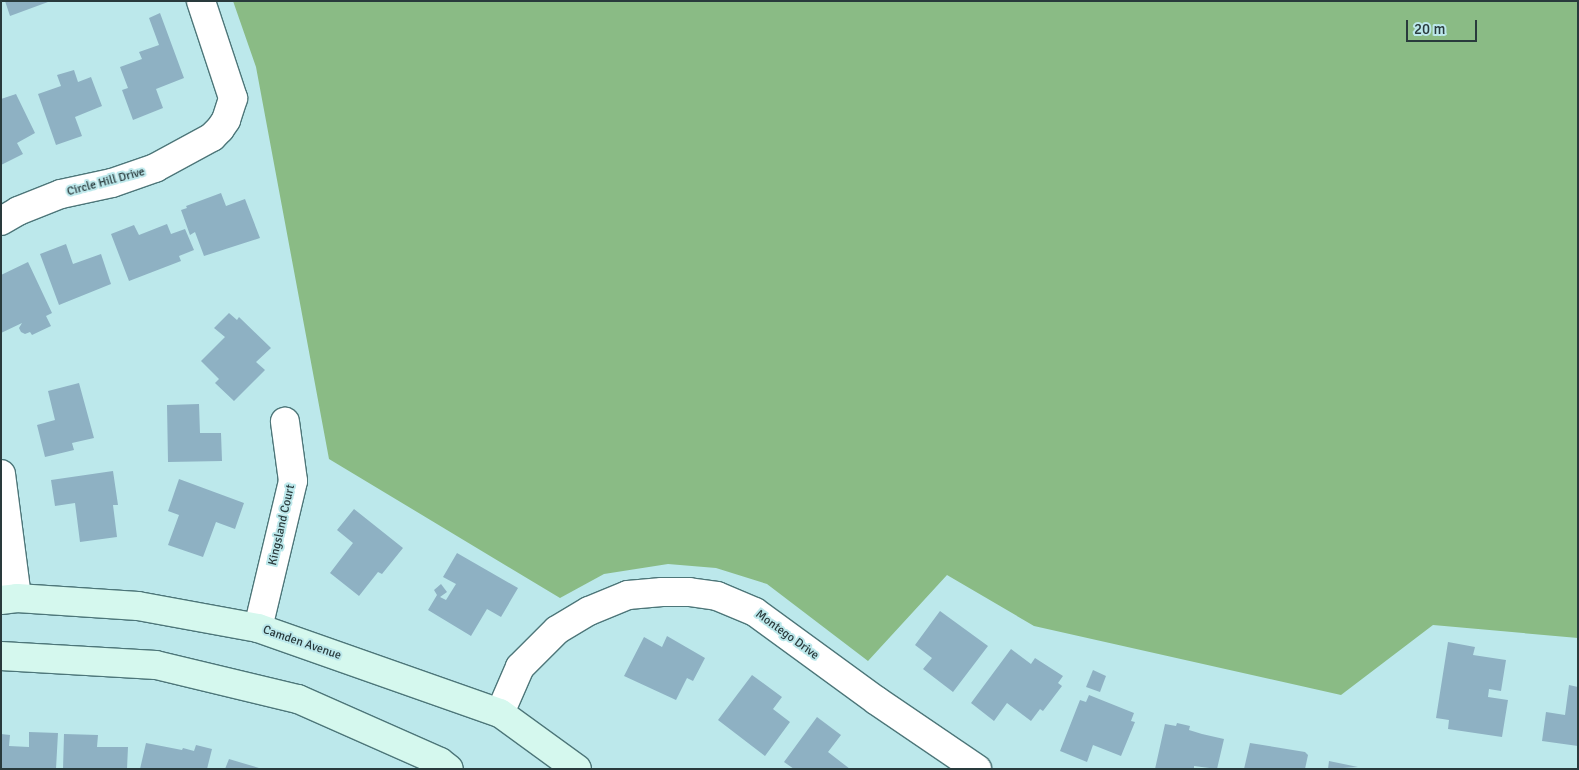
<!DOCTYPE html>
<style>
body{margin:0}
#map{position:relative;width:1579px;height:770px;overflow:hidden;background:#bce8eb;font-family:Signika,sans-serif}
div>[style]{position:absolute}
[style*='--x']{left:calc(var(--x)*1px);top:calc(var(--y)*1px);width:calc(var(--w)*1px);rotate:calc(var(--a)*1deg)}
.forest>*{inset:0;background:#8abb85}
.building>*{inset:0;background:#8eb1c3}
.roads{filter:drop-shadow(1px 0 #4d7679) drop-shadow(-1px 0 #4d7679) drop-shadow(0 1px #4d7679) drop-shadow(0 -1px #4d7679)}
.minor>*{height:28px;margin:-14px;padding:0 14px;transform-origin:14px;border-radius:14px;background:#fff}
.secondary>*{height:28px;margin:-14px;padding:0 14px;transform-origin:14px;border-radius:14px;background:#d5f8ee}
span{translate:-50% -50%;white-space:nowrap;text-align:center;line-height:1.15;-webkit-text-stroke:4px #bce8eb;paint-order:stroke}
.street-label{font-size:12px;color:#293a3c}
.frame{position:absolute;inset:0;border:2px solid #293a3c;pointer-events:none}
.scale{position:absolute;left:1406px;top:20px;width:71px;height:22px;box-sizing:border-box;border:2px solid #293a3c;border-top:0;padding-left:6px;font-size:15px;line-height:18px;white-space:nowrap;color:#293a3c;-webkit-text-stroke:4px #bce8eb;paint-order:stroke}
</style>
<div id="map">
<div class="forest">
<div style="clip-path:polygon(233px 1px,1578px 1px,1578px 638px,1433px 625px,1341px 695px,1034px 626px,947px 575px,868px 661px,767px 584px,716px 568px,668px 564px,604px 574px,560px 598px,329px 459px,256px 67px)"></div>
</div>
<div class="building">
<div style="clip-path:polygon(5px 1px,48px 1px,48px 2px,10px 16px)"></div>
<div style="clip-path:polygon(160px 13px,184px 78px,156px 89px,163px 108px,133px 120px,122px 90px,128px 88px,120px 67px,142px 59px,139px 52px,159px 45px,149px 18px)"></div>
<div style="clip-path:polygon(74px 70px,78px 82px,91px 77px,102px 106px,75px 117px,82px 136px,56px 145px,38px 94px,61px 86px,57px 75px)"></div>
<div style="clip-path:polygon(16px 94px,35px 133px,17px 143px,23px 154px,1px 165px,1px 99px)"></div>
<div style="clip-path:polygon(221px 193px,226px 206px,245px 199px,260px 238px,204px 256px,195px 232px,190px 235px,181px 210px,187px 208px,186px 206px)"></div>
<div style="clip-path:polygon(167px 224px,171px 234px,185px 229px,194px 250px,179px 256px,181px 261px,129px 281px,111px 234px,134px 225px,139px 235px)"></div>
<div style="clip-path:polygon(66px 244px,73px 264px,101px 254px,111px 284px,59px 305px,40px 254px)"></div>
<div style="clip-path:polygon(28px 262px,52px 313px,46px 316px,51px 326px,32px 335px,30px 332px,25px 334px,21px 332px,19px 328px,22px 323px,1px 333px,1px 275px)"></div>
<div style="clip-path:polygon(229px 313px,237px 320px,239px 317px,271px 348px,256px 362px,265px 370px,234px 401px,215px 383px,219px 379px,201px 361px,225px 337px,214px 328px)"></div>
<div style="clip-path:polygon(79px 383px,94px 438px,72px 443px,74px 450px,45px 457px,37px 425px,55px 420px,48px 391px)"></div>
<div style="clip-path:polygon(199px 404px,200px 433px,221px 433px,222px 461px,168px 462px,167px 405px)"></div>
<div style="clip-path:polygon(113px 471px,118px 505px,113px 505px,117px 537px,80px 542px,75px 503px,55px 506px,51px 480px)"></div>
<div style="clip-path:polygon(179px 479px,244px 503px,235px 529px,216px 522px,203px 557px,168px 545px,179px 515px,168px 511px)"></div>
<div style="clip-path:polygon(354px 509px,403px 548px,382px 574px,378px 572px,359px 596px,330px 573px,353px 543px,337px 530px)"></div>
<div style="clip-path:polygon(457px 553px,518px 588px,501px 617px,487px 609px,471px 636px,428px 610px,437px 595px,434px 590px,441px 584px,447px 592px,440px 597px,446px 600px,456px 584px,443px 577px)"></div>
<div style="clip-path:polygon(940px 611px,988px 646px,953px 692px,923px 669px,932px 658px,915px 645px)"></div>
<div style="clip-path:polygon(667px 636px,705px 658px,693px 681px,687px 678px,676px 700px,624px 676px,644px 637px,662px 647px)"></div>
<div style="clip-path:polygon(1448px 642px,1475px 647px,1473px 655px,1506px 660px,1501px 691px,1489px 689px,1488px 697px,1508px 700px,1502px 737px,1448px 729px,1449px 720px,1436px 718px)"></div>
<div style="clip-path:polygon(1011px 649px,1031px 664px,1035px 658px,1063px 676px,1058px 683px,1062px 686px,1043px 711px,1040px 709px,1031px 721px,1007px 703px,994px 721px,971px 703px)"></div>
<div style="clip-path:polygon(1093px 670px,1106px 676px,1100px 692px,1086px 687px)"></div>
<div style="clip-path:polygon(752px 675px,782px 697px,773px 709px,790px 722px,765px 756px,718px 720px)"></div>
<div style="clip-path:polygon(1569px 685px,1578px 687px,1578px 746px,1542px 741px,1546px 712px,1565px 715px)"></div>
<div style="clip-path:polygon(1089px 695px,1134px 713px,1131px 721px,1135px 722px,1121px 756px,1093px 745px,1087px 762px,1060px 751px,1080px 700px,1086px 702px)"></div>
<div style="clip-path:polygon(817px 717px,841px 735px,828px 752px,850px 769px,794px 769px,784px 762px)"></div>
<div style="clip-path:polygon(1177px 723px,1190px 726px,1189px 730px,1202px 734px,1224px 739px,1217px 769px,1194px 766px,1194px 769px,1155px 769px,1165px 724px,1176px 726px)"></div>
<div style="clip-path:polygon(29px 732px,58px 733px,56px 769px,1px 769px,1px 734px,10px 735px,9px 746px,29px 747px)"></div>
<div style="clip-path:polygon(64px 734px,98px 735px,97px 747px,128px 747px,127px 769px,63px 769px)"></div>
<div style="clip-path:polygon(146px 743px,182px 750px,183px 748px,194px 751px,196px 745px,212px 749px,207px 769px,140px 769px)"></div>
<div style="clip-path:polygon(1250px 743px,1305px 752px,1308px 755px,1305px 769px,1244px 769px)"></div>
<div style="clip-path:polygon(229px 759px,259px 768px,259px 769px,225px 769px)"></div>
<div style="clip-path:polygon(1329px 761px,1358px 767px,1328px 769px)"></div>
</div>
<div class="roads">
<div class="minor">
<div style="--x:1;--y:221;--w:20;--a:-30"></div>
<div style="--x:18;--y:211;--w:46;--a:-21.6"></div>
<div style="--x:61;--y:194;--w:52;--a:-12.2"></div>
<div style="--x:112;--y:183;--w:46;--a:-19.2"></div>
<div style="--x:155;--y:168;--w:65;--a:-28.5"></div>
<div style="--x:212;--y:137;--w:11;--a:-45"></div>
<div style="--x:220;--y:129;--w:11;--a:-56"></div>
<div style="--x:226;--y:120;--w:23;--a:-72"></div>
<div style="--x:233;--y:98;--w:102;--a:-108.3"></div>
<div style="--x:1;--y:474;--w:125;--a:82.6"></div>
<div style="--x:258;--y:628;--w:151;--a:-76.6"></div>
<div style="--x:293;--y:481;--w:60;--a:-97.7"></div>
<div style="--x:500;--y:713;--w:50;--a:-66.5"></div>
<div style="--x:520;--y:667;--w:52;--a:-45"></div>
<div style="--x:557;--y:630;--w:37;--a:-31"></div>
<div style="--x:589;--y:611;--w:42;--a:-22.3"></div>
<div style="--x:628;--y:595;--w:34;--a:-5"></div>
<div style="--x:662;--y:592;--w:27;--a:0"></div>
<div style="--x:689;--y:592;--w:28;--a:8"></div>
<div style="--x:717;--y:596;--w:41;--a:22.8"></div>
<div style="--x:755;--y:612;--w:151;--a:36.1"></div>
<div style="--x:877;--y:701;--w:121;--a:34.2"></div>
</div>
<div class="secondary">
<div style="--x:1;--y:600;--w:16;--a:-7"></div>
<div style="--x:17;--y:598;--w:121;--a:3.8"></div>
<div style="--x:138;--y:606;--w:122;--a:10.4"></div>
<div style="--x:258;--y:628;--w:256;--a:19.4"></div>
<div style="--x:500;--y:713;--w:95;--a:36"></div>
<div style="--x:1;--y:656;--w:155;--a:3.3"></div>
<div style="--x:156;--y:665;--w:146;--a:13.5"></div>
<div style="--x:298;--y:699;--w:155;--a:23.9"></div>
<div style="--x:440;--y:762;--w:11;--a:38"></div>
</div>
</div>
<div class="street-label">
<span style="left:106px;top:182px;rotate:-15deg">Circle Hill Drive</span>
<span style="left:282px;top:525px;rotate:-77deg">Kingsland Court</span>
<span style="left:787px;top:635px;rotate:36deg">Montego Drive</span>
<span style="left:302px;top:643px;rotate:19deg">Camden Avenue</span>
</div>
<div class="frame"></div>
<div class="scale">20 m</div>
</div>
